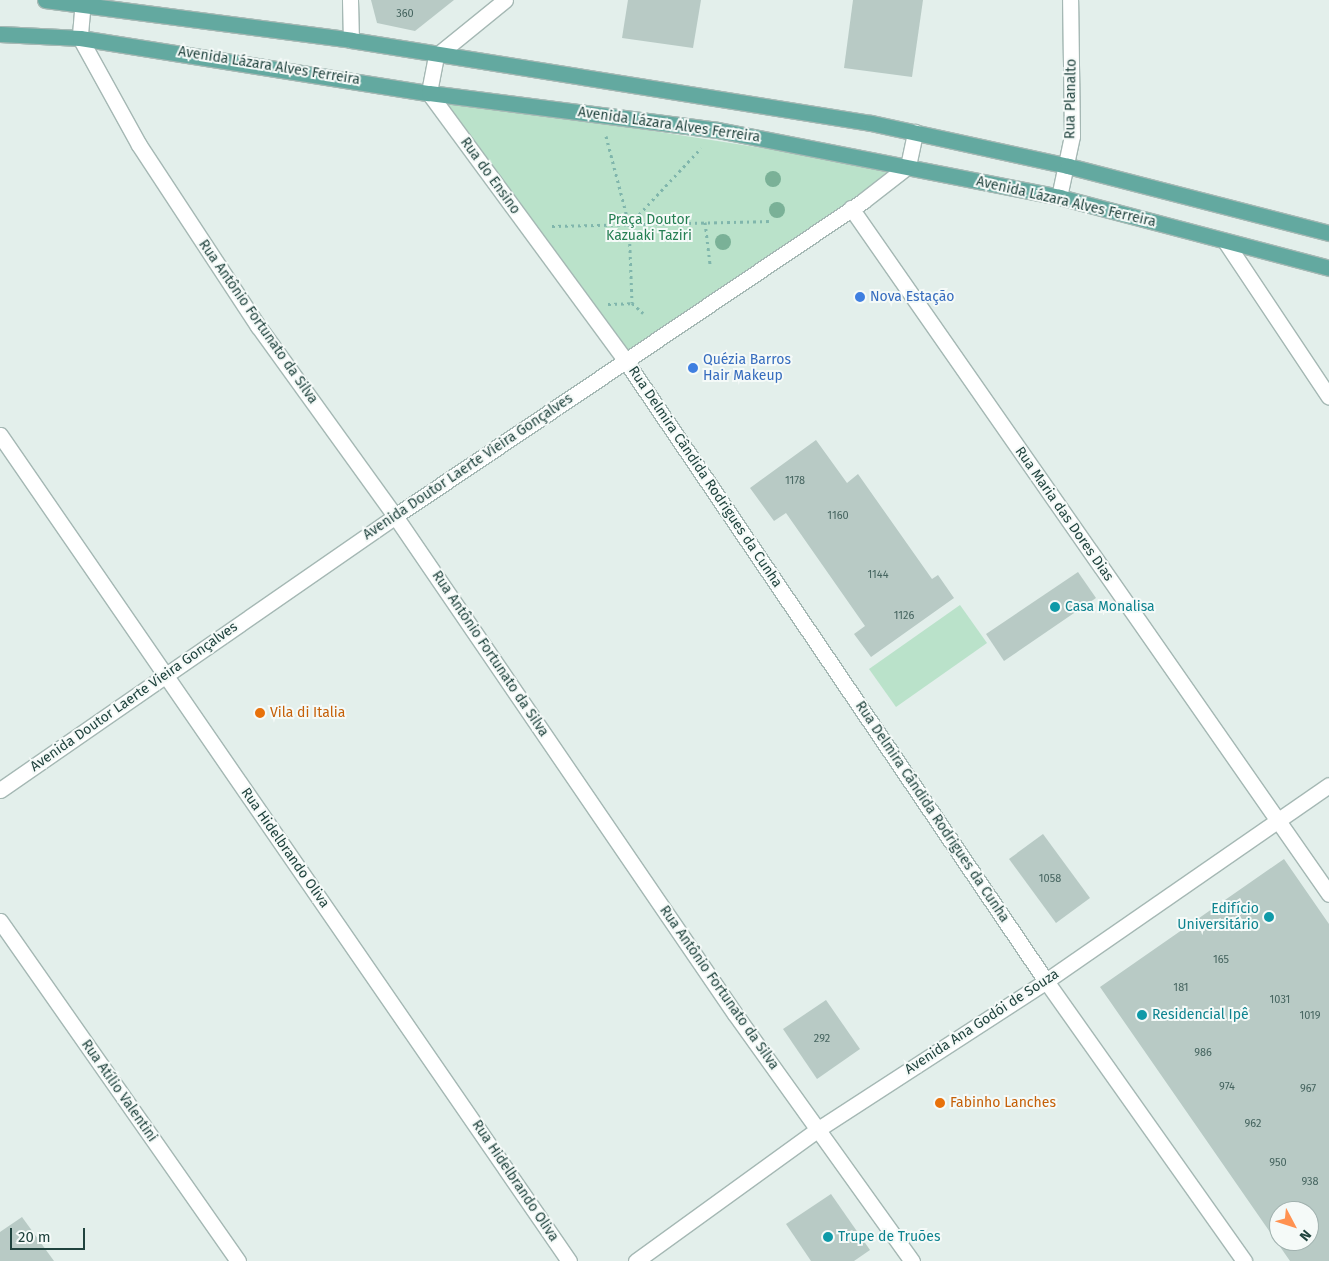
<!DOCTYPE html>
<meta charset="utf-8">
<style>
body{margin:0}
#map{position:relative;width:1329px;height:1261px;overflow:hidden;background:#e3efeb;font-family:"Fira Sans",sans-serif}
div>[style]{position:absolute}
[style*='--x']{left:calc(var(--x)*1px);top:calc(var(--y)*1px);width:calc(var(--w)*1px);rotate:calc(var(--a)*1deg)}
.green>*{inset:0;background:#bae2ca}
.building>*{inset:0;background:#b8cac5}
.path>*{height:3px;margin-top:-1.5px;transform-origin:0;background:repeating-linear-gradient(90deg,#80b6ac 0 2.5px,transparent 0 6.5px)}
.roads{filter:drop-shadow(1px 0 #a5b8b4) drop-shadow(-1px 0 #a5b8b4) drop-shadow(0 1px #a5b8b4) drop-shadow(0 -1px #a5b8b4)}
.minor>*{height:15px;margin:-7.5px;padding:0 7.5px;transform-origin:7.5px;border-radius:7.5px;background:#fff}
.major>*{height:15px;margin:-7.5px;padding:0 7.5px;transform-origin:7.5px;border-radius:7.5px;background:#63a9a0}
.trees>*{width:16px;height:16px;margin:-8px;border-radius:50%;background:#7ab197}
.dots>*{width:14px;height:14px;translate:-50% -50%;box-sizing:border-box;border:2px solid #f5faf8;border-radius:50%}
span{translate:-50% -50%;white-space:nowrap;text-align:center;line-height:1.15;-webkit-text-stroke:4px #f5faf8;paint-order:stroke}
.number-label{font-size:11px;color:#466560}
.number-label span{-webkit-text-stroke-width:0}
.street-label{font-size:14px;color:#20433e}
.park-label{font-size:14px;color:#257f53}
.shop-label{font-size:14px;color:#366cbe}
.left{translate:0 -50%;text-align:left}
.culture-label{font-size:14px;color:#0d838f}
.right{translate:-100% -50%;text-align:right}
.food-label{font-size:14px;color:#c56008}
.north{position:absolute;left:1269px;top:1201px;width:50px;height:50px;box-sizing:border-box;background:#f5faf8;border:1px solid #a0b1ae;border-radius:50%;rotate:130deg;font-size:14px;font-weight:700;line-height:20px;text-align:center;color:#20433e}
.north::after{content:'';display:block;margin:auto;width:18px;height:22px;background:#ff9251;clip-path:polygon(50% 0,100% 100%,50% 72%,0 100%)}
.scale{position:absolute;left:10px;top:1228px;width:75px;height:22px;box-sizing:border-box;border:2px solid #20433e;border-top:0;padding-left:6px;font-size:15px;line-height:18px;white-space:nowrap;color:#20433e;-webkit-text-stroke:4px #f5faf8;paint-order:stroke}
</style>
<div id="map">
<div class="green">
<div style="clip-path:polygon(430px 96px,910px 171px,625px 360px)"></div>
<div style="clip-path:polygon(960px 605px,987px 643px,896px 707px,869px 669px)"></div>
</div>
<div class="building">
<div style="clip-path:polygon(371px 0,454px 0,415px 31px,377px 23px)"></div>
<div style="clip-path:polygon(628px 0,701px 0,693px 48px,622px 38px)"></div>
<div style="clip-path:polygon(853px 0,923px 0,912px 77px,844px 68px)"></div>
<div style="clip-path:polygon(816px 440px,847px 483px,858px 474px,932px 579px,938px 575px,954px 598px,871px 657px,854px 634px,865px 626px,786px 513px,774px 521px,750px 488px)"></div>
<div style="clip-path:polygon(1078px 572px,1096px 598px,1004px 661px,986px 634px)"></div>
<div style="clip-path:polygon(1043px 834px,1090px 898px,1056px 923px,1009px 859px)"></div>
<div style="clip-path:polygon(evenodd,1284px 859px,1329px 924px,1329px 1261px,1290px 1261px,1100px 987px,1284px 859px,1279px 1211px,1309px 1211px,1309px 1241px,1279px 1241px,1279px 1211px)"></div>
<div style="clip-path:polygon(826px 1000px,860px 1049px,817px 1079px,783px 1029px)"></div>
<div style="clip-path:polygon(831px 1194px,870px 1250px,854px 1261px,811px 1261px,786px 1224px)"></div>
<div style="clip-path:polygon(22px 1217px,54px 1261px,0 1261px,0 1232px)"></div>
</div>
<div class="path">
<div style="--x:606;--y:136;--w:91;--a:75.4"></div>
<div style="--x:629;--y:224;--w:79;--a:87.8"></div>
<div style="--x:705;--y:222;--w:42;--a:83.2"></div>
<div style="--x:630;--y:224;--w:104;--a:-46.9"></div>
<div style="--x:552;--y:226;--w:217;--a:-1.3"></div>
<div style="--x:608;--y:304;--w:24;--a:-2"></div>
<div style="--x:632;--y:303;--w:15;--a:42"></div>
</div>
<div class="roads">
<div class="minor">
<div style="--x:83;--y:0;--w:38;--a:95"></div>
<div style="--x:80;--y:38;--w:122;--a:61.1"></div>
<div style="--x:139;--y:145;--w:217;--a:56.7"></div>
<div style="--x:258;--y:326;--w:234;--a:54.2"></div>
<div style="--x:395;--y:516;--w:603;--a:55.68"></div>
<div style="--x:735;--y:1014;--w:304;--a:54.4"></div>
<div style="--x:350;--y:0;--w:40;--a:88.6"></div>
<div style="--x:505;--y:0;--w:89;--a:140.9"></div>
<div style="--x:436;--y:56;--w:38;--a:101"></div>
<div style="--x:429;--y:93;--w:331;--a:53.7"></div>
<div style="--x:625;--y:360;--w:750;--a:55.87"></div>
<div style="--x:1046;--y:981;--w:343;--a:54.7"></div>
<div style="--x:1059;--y:197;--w:62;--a:-78"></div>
<div style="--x:1072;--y:136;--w:136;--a:-90.8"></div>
<div style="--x:851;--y:208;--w:836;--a:55.13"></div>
<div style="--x:1225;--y:241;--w:187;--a:56.3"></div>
<div style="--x:0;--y:435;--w:1003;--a:55.44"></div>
<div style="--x:0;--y:790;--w:481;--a:-34.7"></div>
<div style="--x:395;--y:516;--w:564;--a:-33.94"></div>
<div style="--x:863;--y:201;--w:57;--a:-37.9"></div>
<div style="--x:908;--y:166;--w:35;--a:-78"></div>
<div style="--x:0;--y:921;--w:415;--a:55"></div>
<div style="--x:636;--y:1261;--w:227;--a:-35.9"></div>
<div style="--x:820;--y:1128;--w:270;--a:-33"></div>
<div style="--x:1046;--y:981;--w:344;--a:-34.7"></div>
</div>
<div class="major">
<div style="--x:45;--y:0;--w:309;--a:7.4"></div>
<div style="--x:351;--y:40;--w:527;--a:9.07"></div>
<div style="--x:871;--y:123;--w:202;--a:12.3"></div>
<div style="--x:1068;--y:166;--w:269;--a:14.4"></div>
<div style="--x:0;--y:34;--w:80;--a:2.9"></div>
<div style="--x:80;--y:38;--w:353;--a:9"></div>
<div style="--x:429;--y:93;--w:291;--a:7.3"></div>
<div style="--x:718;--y:130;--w:348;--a:11.1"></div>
<div style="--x:1059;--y:197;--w:279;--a:14.7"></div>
</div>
</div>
<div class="trees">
<div style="left:773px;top:179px"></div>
<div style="left:777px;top:210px"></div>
<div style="left:723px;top:242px"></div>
</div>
<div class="dots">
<div style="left:860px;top:297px;background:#3f7fe0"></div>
<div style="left:693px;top:368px;background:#3f7fe0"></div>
<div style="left:1055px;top:607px;background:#0f9aa8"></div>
<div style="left:260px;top:713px;background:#e8710a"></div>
<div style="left:1269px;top:917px;background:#0f9aa8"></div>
<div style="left:1142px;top:1015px;background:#0f9aa8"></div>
<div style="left:940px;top:1103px;background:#e8710a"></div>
<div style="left:828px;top:1237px;background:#0f9aa8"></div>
</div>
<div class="number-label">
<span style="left:405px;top:14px">360</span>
<span style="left:795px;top:481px">1178</span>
<span style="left:838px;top:516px">1160</span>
<span style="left:878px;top:575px">1144</span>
<span style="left:904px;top:616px">1126</span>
<span style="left:1050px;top:879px">1058</span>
<span style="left:1221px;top:960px">165</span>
<span style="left:1181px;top:988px">181</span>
<span style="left:1280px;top:1000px">1031</span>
<span style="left:1310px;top:1016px">1019</span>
<span style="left:822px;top:1039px">292</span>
<span style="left:1203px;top:1053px">986</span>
<span style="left:1227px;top:1087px">974</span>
<span style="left:1308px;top:1089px">967</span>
<span style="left:1253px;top:1124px">962</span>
<span style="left:1278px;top:1163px">950</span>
<span style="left:1310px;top:1182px">938</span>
</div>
<div class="street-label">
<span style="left:269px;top:66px;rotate:9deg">Avenida Lázara Alves Ferreira</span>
<span style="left:1071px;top:99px;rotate:-89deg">Rua Planalto</span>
<span style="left:669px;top:125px;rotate:8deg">Avenida Lázara Alves Ferreira</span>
<span style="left:490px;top:176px;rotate:54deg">Rua do Ensino</span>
<span style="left:1066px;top:202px;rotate:13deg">Avenida Lázara Alves Ferreira</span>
<span style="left:258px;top:322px;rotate:55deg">Rua Antônio Fortunato da Silva</span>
<span style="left:468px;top:467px;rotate:-34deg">Avenida Doutor Laerte Vieira Gonçalves</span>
<span style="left:705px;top:477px;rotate:56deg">Rua Delmira Cândida Rodrigues da Cunha</span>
<span style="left:1064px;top:514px;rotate:55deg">Rua Maria das Dores Dias</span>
<span style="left:490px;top:654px;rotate:56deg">Rua Antônio Fortunato da Silva</span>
<span style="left:134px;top:697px;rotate:-35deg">Avenida Doutor Laerte Vieira Gonçalves</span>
<span style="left:932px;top:812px;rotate:56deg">Rua Delmira Cândida Rodrigues da Cunha</span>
<span style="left:285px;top:848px;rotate:55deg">Rua Hidelbrando Oliva</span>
<span style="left:719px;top:988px;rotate:55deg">Rua Antônio Fortunato da Silva</span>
<span style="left:982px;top:1022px;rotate:-33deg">Avenida Ana Godói de Souza</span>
<span style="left:119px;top:1091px;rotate:55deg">Rua Atílio Valentini</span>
<span style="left:515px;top:1181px;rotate:56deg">Rua Hidelbrando Oliva</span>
</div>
<div class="park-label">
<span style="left:649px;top:228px">Praça Doutor<br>Kazuaki Taziri</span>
</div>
<div class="shop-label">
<span class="left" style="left:870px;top:297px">Nova Estação</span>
<span class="left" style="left:703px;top:368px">Quézia Barros<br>Hair Makeup</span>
</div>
<div class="culture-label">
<span class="left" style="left:1065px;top:607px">Casa Monalisa</span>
<span class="right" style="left:1259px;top:917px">Edifício<br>Universitário</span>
<span class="left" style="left:1152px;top:1015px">Residencial Ipê</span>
<span class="left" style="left:838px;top:1237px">Trupe de Truões</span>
</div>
<div class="food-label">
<span class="left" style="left:270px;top:713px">Vila di Italia</span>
<span class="left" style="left:950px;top:1103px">Fabinho Lanches</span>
</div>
<div class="north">N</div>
<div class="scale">20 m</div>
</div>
